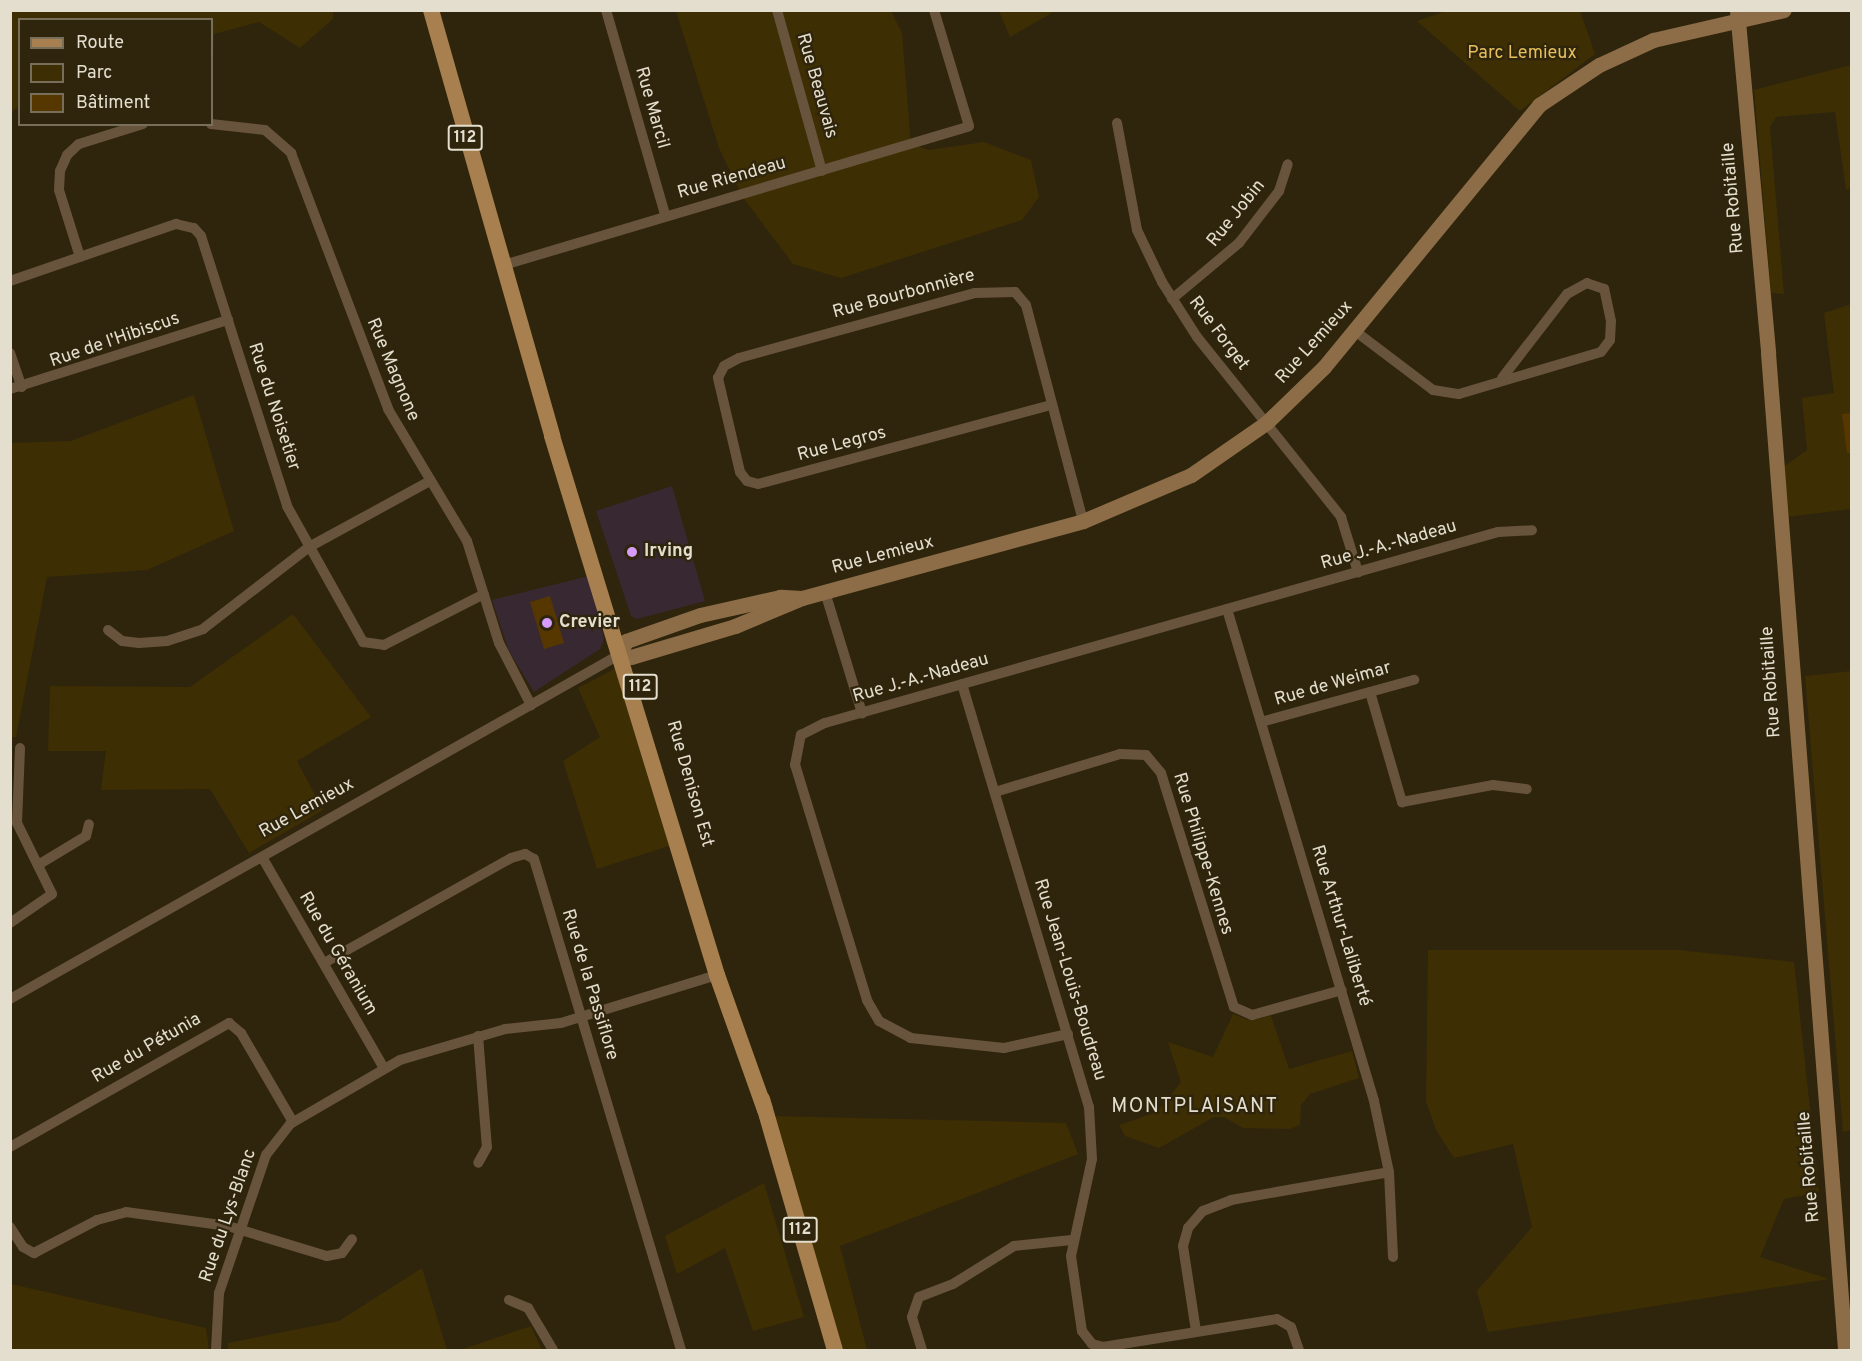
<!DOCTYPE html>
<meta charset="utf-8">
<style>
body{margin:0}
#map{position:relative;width:1862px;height:1361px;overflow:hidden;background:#2f250c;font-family:Overpass,sans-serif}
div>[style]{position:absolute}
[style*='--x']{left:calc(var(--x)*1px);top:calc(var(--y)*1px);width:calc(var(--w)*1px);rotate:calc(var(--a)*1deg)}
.commercial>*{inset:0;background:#382832}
.green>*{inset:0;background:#3d2e04}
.building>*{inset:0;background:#563700}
.street>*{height:10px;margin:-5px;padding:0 5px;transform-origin:5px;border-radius:5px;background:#68543d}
.secondary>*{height:15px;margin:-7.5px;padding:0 7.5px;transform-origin:7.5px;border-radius:7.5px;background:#8c6d47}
.primary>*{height:16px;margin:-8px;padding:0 8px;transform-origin:8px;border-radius:8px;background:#a8804f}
.dots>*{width:16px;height:16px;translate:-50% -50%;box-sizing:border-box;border:3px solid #2f250c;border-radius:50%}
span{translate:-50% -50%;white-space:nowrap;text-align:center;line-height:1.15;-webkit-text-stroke:4.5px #2f250c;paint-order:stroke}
.shield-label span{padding:2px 4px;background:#2f250c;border:2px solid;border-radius:4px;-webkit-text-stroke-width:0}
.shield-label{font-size:16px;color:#e4decf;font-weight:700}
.park-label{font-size:18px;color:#e6bf5a}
.street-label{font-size:18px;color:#e4decf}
.poi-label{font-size:18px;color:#e4decf;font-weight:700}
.left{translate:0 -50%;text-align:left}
.neighbourhood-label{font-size:20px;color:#e4decf;letter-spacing:1.5px}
.frame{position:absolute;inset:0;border:12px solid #e4decf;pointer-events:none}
.legend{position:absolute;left:18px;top:18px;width:195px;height:108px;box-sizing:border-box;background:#2f250c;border:2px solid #776f5a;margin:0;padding:8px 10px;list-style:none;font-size:18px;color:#e4decf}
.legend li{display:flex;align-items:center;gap:12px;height:30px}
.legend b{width:30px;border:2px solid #776f5a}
</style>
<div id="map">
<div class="commercial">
<div style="clip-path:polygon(672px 486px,705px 601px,637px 619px,631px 616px,596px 511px)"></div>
<div style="clip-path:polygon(589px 576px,604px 639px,600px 649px,534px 692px,509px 651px,492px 600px)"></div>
</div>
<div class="green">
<div style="clip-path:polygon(10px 11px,333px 10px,333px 19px,300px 48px,259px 22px,214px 34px,212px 82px,212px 20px,20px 20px,19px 106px,11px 112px)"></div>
<div style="clip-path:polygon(676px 11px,891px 11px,902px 33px,911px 144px,929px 150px,984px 142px,1031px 160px,1039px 197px,1022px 220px,841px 278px,793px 264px,742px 196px,719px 148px)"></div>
<div style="clip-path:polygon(999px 11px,1055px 11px,1010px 37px)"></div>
<div style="clip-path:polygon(1446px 11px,1580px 11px,1595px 54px,1520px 111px,1417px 21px)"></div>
<div style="clip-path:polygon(1851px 65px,1851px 188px,1846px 190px,1835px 112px,1776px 117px,1770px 127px,1784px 294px,1771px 293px,1754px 90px)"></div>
<div style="clip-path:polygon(1851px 304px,1851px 509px,1787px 517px,1782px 468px,1807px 450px,1802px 398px,1834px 393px,1824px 313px)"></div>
<div style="clip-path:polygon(194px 395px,234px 531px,147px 570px,47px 577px,16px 737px,11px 737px,11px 443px,71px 441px)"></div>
<div style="clip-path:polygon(293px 614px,371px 717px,297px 761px,323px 810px,249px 853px,210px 789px,101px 790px,106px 751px,48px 751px,50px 686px,190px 687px)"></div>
<div style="clip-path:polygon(618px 667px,675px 844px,597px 869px,563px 761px,600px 737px,578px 688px)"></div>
<div style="clip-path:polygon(1851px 671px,1852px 1130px,1843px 1132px,1805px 676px)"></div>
<div style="clip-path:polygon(1428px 950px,1678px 950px,1794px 962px,1819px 1192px,1784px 1199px,1760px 1257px,1829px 1279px,1488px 1332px,1477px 1291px,1532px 1227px,1513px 1144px,1454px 1158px,1436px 1130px,1426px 1101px)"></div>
<div style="clip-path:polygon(1233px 1014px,1248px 1020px,1271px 1016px,1289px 1069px,1352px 1051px,1359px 1078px,1310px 1094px,1301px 1105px,1300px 1125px,1289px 1129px,1243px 1128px,1224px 1117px,1214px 1117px,1159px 1148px,1125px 1136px,1119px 1125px,1157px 1112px,1181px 1082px,1168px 1042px,1213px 1057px)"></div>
<div style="clip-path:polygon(745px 1035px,771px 1116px,1066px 1123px,1078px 1154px,840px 1246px,867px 1350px,843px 1350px)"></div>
<div style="clip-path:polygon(764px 1183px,804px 1317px,753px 1331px,725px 1248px,677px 1274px,665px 1236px)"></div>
<div style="clip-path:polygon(422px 1268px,447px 1350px,228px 1350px,228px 1343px,339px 1321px)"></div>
<div style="clip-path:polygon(11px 1284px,206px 1328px,209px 1350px,11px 1350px)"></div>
<div style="clip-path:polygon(531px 1326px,542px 1350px,460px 1350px)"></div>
</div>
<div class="building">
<div style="clip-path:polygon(1851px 413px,1851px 453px,1847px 453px,1842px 414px)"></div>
<div style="clip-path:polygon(550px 596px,564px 643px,544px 649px,530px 602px)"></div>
</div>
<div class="street">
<div style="--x:606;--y:10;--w:213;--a:73.9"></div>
<div style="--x:777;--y:10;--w:167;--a:74.4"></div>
<div style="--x:1117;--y:123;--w:109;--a:79.4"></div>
<div style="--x:1137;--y:230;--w:58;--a:64.3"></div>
<div style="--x:1162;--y:282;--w:65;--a:57.5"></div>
<div style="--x:1197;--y:337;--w:231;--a:51.3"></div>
<div style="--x:1341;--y:517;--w:58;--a:72.8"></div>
<div style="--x:211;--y:124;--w:54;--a:6.3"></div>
<div style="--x:265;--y:130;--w:35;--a:41"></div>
<div style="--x:291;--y:153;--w:274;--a:69.2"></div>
<div style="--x:388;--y:409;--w:154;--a:59.1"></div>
<div style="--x:467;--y:541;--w:107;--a:72.6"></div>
<div style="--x:499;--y:643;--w:70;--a:62.7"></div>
<div style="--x:80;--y:257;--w:70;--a:-107.4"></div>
<div style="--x:59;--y:190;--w:19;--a:-87"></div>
<div style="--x:60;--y:171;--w:17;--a:-66"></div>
<div style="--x:67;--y:155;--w:16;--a:-43"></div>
<div style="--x:79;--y:144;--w:67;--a:-17.4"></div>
<div style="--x:504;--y:265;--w:485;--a:-16.6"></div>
<div style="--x:969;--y:126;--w:121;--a:-106.8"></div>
<div style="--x:10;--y:281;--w:176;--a:-19"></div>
<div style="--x:176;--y:224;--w:18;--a:13"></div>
<div style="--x:194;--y:228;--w:11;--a:49"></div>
<div style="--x:201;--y:236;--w:283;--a:72.3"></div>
<div style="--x:287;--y:506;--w:156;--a:60.8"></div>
<div style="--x:363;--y:642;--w:21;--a:8"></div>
<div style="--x:384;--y:645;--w:112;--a:-27"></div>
<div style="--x:1172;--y:299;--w:87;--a:-39.9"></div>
<div style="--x:1239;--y:243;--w:66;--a:-52.4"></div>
<div style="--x:1279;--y:191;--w:28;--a:-72"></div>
<div style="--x:1355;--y:331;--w:98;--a:37.1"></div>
<div style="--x:1433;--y:390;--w:26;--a:9"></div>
<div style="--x:1459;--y:394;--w:148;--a:-16.5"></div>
<div style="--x:1601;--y:352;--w:15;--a:-53"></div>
<div style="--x:1610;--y:340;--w:19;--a:-87"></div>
<div style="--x:1611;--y:321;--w:33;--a:-102"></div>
<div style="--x:1604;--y:289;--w:18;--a:-161"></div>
<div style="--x:1587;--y:283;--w:23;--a:151"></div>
<div style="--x:1567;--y:294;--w:106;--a:127.7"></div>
<div style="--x:10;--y:353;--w:36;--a:71"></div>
<div style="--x:10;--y:389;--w:229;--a:-17.6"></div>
<div style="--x:1051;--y:405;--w:303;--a:164.9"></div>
<div style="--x:758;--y:484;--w:11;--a:-165"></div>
<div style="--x:747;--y:481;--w:11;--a:-128"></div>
<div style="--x:740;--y:472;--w:97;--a:-103.2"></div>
<div style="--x:718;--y:378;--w:13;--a:-63"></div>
<div style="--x:724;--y:366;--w:17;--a:-28"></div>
<div style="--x:739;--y:358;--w:245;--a:-15.4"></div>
<div style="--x:975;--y:293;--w:40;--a:-1.4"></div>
<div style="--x:1015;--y:292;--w:17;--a:50"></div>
<div style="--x:1026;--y:305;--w:223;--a:75.2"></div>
<div style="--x:825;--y:592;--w:127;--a:73"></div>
<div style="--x:1227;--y:609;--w:513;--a:73.36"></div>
<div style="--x:1374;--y:1101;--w:73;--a:78.1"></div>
<div style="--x:1389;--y:1172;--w:85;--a:87.3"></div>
<div style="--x:108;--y:630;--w:18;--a:38"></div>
<div style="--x:122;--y:641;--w:17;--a:7"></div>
<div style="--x:139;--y:643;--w:28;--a:-4"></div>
<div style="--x:167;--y:641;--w:38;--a:-18"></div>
<div style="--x:203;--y:629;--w:134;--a:-37.7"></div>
<div style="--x:309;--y:547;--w:138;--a:-28.6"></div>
<div style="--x:962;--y:684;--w:442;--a:73.3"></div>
<div style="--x:1089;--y:1107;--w:52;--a:86.7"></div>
<div style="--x:1092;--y:1159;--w:99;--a:102.2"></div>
<div style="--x:1071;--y:1256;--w:76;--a:81.7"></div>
<div style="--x:1082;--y:1331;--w:16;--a:52"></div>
<div style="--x:1092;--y:1344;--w:11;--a:15"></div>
<div style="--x:1103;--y:1347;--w:176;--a:-9.1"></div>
<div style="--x:1277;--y:1319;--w:16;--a:30"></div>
<div style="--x:1291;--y:1327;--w:24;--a:71"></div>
<div style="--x:1370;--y:692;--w:115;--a:73.8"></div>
<div style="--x:1402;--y:802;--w:93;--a:-10.6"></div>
<div style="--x:1493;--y:785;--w:34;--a:7"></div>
<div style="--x:1261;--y:722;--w:159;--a:-15.4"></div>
<div style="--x:995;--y:792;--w:131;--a:-16.9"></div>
<div style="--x:1120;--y:754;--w:26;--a:2"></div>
<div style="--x:1146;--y:755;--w:23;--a:50"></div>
<div style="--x:1161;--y:773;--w:245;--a:72.7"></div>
<div style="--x:1234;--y:1007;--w:20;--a:24"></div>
<div style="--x:1252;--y:1015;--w:93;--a:-15.5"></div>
<div style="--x:262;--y:857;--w:244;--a:60"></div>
<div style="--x:38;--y:865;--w:56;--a:-31.1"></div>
<div style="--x:86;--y:836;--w:12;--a:-76"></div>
<div style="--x:10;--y:923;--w:51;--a:-34.6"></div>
<div style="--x:52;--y:894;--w:79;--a:-116.2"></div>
<div style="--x:17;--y:823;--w:75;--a:-87.7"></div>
<div style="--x:324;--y:963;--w:214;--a:-29.3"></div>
<div style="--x:511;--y:858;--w:15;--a:-16"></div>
<div style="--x:525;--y:854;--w:10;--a:29"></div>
<div style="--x:534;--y:859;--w:513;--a:73.33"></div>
<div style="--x:10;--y:999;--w:699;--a:-29.46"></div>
<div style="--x:1068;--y:1034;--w:66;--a:167.7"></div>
<div style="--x:1004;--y:1048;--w:94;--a:-173.9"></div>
<div style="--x:911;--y:1038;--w:36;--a:-152"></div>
<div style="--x:879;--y:1021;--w:24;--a:-120"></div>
<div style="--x:867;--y:1000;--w:246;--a:-107"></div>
<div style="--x:795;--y:765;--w:31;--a:-79"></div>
<div style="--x:801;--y:735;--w:27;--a:-27"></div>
<div style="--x:825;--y:723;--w:700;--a:-15.84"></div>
<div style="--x:1498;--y:532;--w:34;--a:-3"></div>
<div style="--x:478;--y:1036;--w:111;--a:85.4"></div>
<div style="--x:487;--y:1147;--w:18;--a:119"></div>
<div style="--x:10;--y:1147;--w:252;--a:-29.5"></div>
<div style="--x:229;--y:1023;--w:16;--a:40"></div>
<div style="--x:241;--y:1033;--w:103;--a:59.7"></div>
<div style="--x:10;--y:1227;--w:24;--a:57"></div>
<div style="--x:23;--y:1247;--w:13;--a:29"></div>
<div style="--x:34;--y:1253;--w:71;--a:-27.6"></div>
<div style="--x:97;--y:1220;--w:30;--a:-15"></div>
<div style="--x:126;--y:1212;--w:103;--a:7.8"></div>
<div style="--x:228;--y:1226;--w:103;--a:16.9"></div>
<div style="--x:327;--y:1256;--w:15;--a:-11"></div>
<div style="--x:342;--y:1253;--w:17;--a:-54"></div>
<div style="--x:509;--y:1300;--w:21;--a:23"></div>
<div style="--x:528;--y:1308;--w:49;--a:59.2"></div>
<div style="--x:1196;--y:1331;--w:86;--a:-98.7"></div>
<div style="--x:1183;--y:1246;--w:19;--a:-74"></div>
<div style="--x:1188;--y:1228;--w:23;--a:-49"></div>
<div style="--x:1203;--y:1211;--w:30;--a:-21"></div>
<div style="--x:1231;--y:1200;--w:160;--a:-10"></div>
<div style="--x:216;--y:1350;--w:57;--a:-87"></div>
<div style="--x:219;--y:1293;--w:146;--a:-71.2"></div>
<div style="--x:266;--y:1155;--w:39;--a:-52"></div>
<div style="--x:290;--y:1124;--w:127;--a:-30.2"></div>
<div style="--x:400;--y:1060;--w:109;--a:-16.4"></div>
<div style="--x:505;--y:1029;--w:56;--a:-6.1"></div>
<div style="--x:561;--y:1023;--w:163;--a:-17.1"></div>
<div style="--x:922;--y:1350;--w:34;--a:-107"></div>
<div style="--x:912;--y:1317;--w:21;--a:-71"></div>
<div style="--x:919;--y:1297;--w:36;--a:-21"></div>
<div style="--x:953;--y:1284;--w:72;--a:-31.9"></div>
<div style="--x:1014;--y:1246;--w:58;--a:-5.9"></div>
</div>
<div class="secondary">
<div style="--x:1737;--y:10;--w:344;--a:84.8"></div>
<div style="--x:1768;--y:353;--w:1000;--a:85.58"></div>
<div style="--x:802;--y:598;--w:22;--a:-177"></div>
<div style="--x:780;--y:597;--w:82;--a:167.3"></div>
<div style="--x:700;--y:615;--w:78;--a:160.6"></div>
<div style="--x:626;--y:641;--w:16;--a:117"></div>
<div style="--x:619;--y:655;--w:12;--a:9"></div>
<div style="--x:631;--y:657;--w:109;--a:-16.6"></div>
<div style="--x:735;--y:626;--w:73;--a:-22.7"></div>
<div style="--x:802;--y:598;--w:291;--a:-15.3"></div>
<div style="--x:1083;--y:521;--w:117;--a:-23.1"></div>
<div style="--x:1191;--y:475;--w:91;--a:-34.7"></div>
<div style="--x:1266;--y:423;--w:81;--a:-44"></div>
<div style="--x:1324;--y:367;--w:339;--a:-50.6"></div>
<div style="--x:1539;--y:105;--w:72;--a:-33.7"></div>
<div style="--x:1599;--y:65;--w:60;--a:-24.8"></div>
<div style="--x:1653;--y:40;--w:134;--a:-12.9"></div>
</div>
<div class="primary">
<div style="--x:431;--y:10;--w:443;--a:74.1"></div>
<div style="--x:552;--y:436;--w:564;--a:72.98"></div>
<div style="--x:717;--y:975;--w:143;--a:70.4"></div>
<div style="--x:762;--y:1099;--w:261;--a:73.8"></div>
</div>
<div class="dots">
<div style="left:632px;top:552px;background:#d79bf9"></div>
<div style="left:547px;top:623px;background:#d79bf9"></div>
</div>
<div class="shield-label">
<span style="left:465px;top:138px">112</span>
<span style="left:640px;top:687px">112</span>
<span style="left:800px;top:1230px">112</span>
</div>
<div class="park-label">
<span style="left:1522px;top:54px">Parc Lemieux</span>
</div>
<div class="street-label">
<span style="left:816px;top:86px;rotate:74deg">Rue Beauvais</span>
<span style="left:651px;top:108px;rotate:74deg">Rue Marcil</span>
<span style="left:732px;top:179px;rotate:-16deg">Rue Riendeau</span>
<span style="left:1734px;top:198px;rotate:-95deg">Rue Robitaille</span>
<span style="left:1237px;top:214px;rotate:-51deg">Rue Jobin</span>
<span style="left:904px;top:295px;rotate:-15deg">Rue Bourbonnière</span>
<span style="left:1218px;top:334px;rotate:53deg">Rue Forget</span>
<span style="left:115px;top:341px;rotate:-19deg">Rue de l'Hibiscus</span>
<span style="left:1315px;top:343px;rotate:-48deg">Rue Lemieux</span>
<span style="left:392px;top:370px;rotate:67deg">Rue Magnone</span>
<span style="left:273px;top:407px;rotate:72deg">Rue du Noisetier</span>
<span style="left:842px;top:445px;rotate:-15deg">Rue Legros</span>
<span style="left:1389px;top:546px;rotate:-16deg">Rue J.-A.-Nadeau</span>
<span style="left:883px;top:556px;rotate:-15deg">Rue Lemieux</span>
<span style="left:921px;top:679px;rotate:-16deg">Rue J.-A.-Nadeau</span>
<span style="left:1772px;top:682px;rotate:-94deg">Rue Robitaille</span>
<span style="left:1333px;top:685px;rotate:-16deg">Rue de Weimar</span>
<span style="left:689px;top:784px;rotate:74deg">Rue Denison Est</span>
<span style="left:307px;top:809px;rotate:-29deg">Rue Lemieux</span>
<span style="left:1202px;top:854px;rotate:73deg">Rue Philippe-Kennes</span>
<span style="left:1340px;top:926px;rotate:73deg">Rue Arthur-Laliberté</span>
<span style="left:337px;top:954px;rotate:60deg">Rue du Géranium</span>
<span style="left:1069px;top:980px;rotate:73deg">Rue Jean-Louis-Boudreau</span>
<span style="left:589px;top:985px;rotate:73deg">Rue de la Passiflore</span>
<span style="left:147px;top:1049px;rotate:-30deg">Rue du Pétunia</span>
<span style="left:1810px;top:1167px;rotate:-95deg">Rue Robitaille</span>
<span style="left:229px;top:1216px;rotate:-71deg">Rue du Lys-Blanc</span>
</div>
<div class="poi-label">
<span class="left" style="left:644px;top:552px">Irving</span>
<span class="left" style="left:559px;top:623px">Crevier</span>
</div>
<div class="neighbourhood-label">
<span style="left:1195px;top:1107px">MONTPLAISANT</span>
</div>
<div class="frame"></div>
<ul class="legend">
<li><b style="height:8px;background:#a8804f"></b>Route</li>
<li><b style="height:16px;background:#3d2e04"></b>Parc</li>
<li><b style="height:16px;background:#563700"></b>Bâtiment</li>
</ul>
</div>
